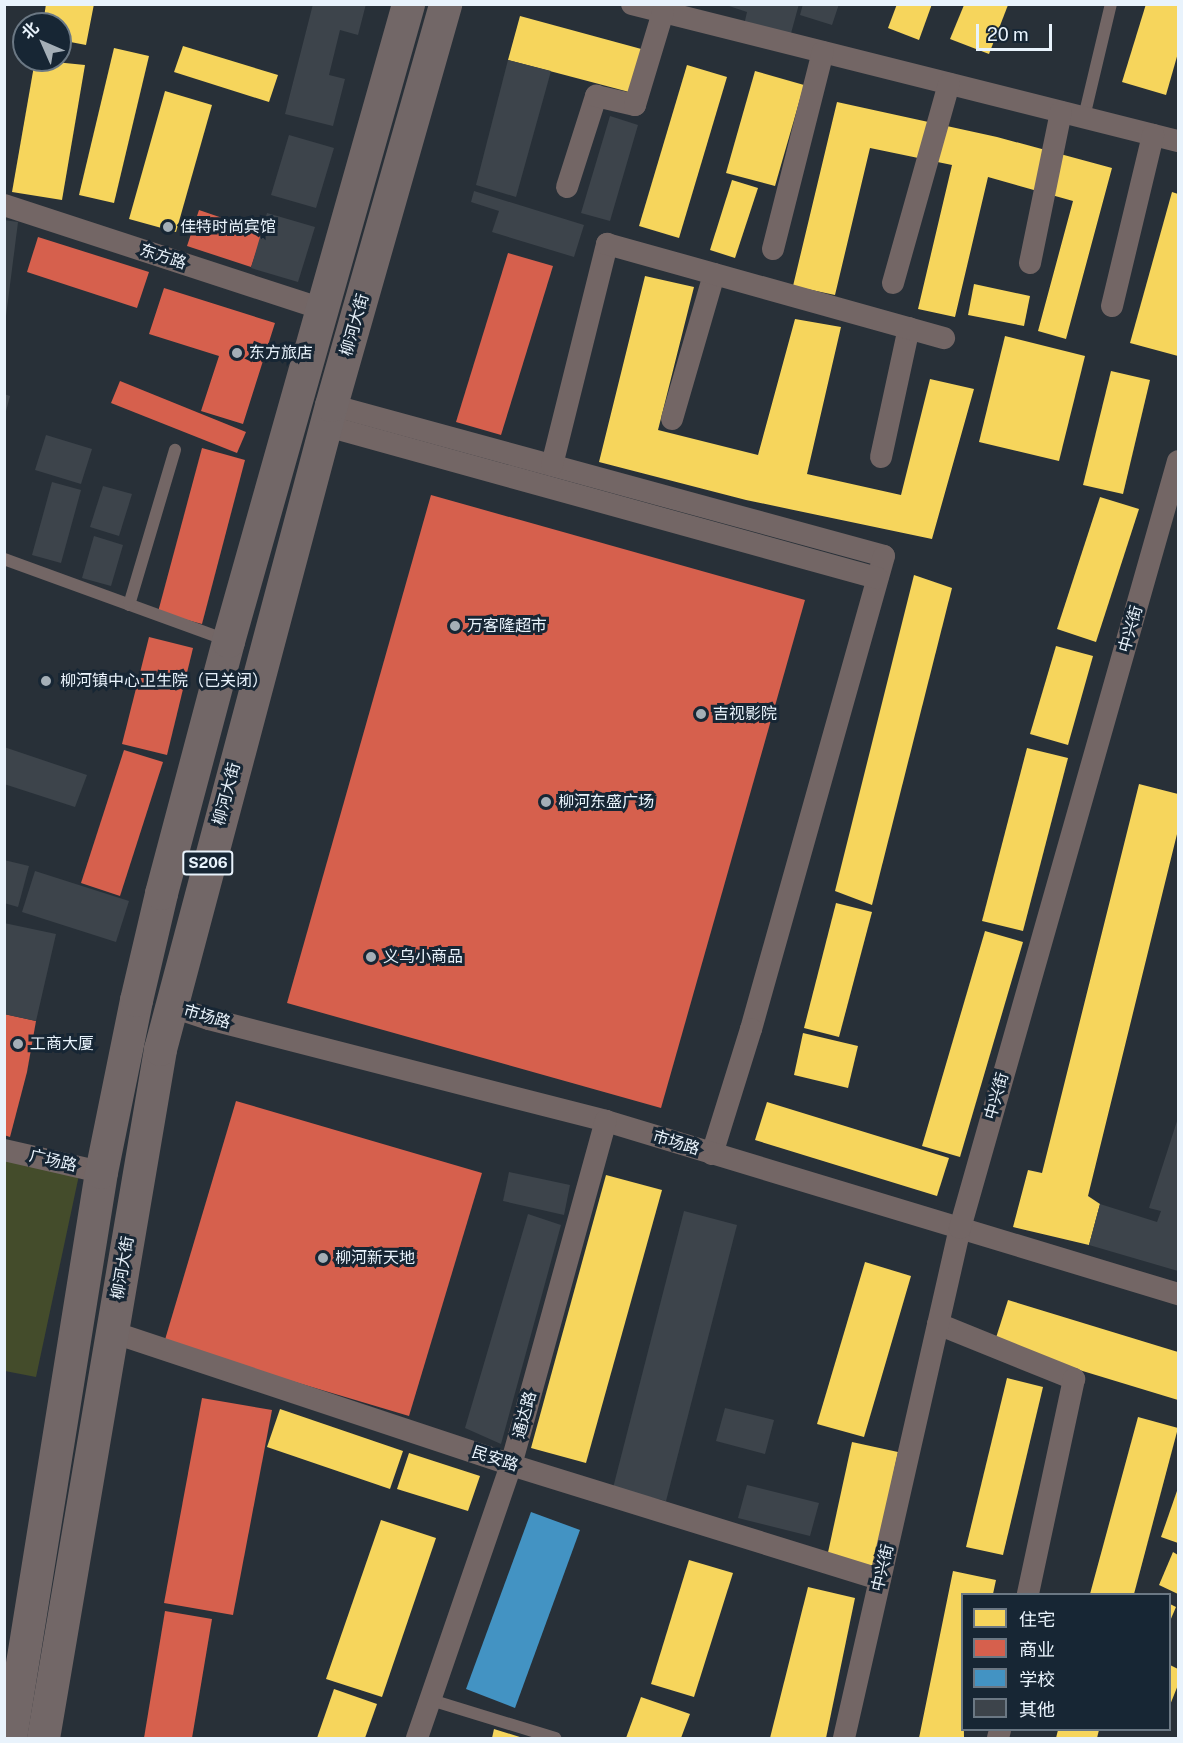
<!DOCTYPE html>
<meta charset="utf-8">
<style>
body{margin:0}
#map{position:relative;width:1183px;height:1743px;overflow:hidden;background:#283038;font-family:"Public Sans","Noto Sans SC",sans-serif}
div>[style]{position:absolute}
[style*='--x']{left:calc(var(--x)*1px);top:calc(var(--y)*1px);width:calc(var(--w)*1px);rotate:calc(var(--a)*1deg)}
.green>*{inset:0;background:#444c2b}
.homes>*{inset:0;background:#f6d55c}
.shops>*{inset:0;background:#d6604d}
.schools>*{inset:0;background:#4393c3}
.building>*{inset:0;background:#3d444b}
.lane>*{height:12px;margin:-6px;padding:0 6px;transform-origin:6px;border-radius:6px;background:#736665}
.street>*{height:22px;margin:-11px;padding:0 11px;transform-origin:11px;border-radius:11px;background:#736665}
.primary>*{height:33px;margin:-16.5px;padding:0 16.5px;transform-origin:16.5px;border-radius:16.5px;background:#726767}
.dots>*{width:16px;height:16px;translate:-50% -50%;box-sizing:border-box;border:3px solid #172634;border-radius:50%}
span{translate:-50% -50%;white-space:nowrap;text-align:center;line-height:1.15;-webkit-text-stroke:6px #172634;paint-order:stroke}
.shield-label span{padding:2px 4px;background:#172634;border:2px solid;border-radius:4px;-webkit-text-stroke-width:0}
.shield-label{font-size:15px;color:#e9f3fc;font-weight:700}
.poi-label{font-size:16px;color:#e9f3fc}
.left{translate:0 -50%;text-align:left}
.street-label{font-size:16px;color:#e9f3fc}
.frame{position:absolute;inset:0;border:6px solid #e9f3fc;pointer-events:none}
.legend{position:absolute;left:961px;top:1593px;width:210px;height:138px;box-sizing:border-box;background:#172634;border:2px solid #6b7884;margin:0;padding:8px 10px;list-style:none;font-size:18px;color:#e9f3fc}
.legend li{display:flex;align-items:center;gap:12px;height:30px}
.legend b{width:30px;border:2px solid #6b7884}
.north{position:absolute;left:12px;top:12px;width:60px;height:60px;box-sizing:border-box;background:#172634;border:2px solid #6b7884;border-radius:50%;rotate:315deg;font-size:16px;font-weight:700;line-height:24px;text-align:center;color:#e9f3fc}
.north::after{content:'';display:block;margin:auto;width:21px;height:27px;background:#a5afb7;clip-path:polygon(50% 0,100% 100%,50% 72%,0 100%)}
.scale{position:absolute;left:976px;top:24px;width:76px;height:27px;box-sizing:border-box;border:3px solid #e9f3fc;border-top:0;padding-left:8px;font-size:18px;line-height:21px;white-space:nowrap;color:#e9f3fc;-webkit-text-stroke:4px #172634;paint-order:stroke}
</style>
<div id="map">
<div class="green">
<div style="clip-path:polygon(4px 1159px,79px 1175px,36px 1377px,5px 1371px)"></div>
</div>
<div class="homes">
<div style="clip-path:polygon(46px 4px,94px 4px,86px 45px,60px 40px,60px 24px,43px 24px)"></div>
<div style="clip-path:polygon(897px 4px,932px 4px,919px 40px,888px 28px)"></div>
<div style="clip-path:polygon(1146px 4px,1178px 4px,1178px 53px,1166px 95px,1122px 82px)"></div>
<div style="clip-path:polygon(964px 5px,1008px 5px,989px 54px,950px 39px)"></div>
<div style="clip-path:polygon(520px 16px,645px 50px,633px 93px,508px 60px)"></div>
<div style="clip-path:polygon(183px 46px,278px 75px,269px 102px,174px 72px)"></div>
<div style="clip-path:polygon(114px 48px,149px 56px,114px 203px,79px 195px)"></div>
<div style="clip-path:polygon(35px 60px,85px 65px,62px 200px,12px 192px)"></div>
<div style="clip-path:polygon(687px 65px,727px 77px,679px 238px,639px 226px)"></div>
<div style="clip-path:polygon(755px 71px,804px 85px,775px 186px,726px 173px)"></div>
<div style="clip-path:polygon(165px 91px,212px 105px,176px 232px,129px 219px)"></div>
<div style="clip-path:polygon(837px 102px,997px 137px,1112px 168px,1066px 339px,1038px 331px,1073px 201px,988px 177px,955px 317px,918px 309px,952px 165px,870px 148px,835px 295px,793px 286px)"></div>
<div style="clip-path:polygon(732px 180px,758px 188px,735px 258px,710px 250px)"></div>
<div style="clip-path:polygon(1172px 192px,1178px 194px,1178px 356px,1130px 343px)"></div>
<div style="clip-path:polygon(645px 276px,694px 287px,658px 430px,758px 455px,795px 319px,841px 327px,807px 474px,901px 495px,930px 379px,974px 389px,932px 539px,746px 500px,599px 462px)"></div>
<div style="clip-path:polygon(974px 284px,1030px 296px,1024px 326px,968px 315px)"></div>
<div style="clip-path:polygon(1005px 336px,1085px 356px,1059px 461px,979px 442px)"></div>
<div style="clip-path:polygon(1111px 371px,1150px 380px,1123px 494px,1083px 485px)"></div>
<div style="clip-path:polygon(1100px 497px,1139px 509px,1096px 642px,1057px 629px)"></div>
<div style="clip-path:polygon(914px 575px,952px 588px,872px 905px,835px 891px)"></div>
<div style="clip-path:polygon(1056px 646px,1093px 656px,1068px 745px,1030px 734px)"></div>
<div style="clip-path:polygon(1027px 748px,1068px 758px,1023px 931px,982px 921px)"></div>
<div style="clip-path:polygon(1139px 784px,1178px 794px,1178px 830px,1088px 1196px,1100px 1204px,1089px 1245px,1013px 1227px,1028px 1170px,1042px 1173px)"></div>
<div style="clip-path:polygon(836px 903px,872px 912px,839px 1037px,804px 1028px)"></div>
<div style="clip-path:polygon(985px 931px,1023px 942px,960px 1157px,922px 1146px)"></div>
<div style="clip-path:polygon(803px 1033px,858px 1046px,848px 1088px,794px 1075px)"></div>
<div style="clip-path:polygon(767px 1102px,949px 1158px,937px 1196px,755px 1140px)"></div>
<div style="clip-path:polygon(606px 1175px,662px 1190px,586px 1463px,531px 1448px)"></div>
<div style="clip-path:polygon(865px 1262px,911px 1276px,864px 1437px,817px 1424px)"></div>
<div style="clip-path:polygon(1008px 1300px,1178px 1352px,1178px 1400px,994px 1344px)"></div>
<div style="clip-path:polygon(1007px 1378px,1043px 1387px,1003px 1555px,966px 1547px)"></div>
<div style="clip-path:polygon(280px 1409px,403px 1451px,390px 1489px,267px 1447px)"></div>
<div style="clip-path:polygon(1138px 1417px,1178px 1428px,1134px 1594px,1090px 1594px)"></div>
<div style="clip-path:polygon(852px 1442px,898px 1452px,874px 1566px,827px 1557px)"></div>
<div style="clip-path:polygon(409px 1453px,480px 1476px,468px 1511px,397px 1489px)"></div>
<div style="clip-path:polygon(1178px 1488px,1178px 1543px,1161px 1537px)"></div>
<div style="clip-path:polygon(381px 1520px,436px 1538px,382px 1697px,326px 1679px)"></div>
<div style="clip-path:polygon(1173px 1552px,1178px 1555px,1178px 1594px,1159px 1585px)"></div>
<div style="clip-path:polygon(689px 1560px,733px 1573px,694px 1697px,651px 1684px)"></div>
<div style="clip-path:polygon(953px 1571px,996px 1580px,993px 1594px,962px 1594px,964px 1738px,919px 1738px)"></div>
<div style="clip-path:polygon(808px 1587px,855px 1598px,826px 1738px,770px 1738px)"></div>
<div style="clip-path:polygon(1170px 1604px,1176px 1607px,1170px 1621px)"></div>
<div style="clip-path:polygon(1170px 1665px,1178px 1669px,1178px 1685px,1170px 1705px)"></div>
<div style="clip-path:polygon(334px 1689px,377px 1704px,365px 1738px,317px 1738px)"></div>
<div style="clip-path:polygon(641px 1697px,690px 1714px,681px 1738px,626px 1738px)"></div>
<div style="clip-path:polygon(494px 1729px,523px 1738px,492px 1738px)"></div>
<div style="clip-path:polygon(1058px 1730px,1099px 1730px,1097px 1738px,1056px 1738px)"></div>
</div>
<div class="shops">
<div style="clip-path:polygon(199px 210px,263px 232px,251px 267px,187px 246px)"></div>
<div style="clip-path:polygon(38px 237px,149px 272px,137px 308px,27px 272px)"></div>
<div style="clip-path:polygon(508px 253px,553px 266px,501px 435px,456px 422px)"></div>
<div style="clip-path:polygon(164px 288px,275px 323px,243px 424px,201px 411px,219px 356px,149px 334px)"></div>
<div style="clip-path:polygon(120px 381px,246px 432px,237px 453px,111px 403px)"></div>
<div style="clip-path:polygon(202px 448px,245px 460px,202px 624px,158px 612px)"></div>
<div style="clip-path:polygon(431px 495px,805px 600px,661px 1108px,287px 1003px)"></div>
<div style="clip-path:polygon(149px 637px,193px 648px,167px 755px,122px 744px)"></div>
<div style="clip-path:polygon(124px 750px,163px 762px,120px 896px,81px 883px)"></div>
<div style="clip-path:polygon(4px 1014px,36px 1021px,27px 1072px,10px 1137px,4px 1135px)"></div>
<div style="clip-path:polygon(236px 1101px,482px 1173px,409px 1416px,164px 1343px)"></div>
<div style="clip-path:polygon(202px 1398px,272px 1410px,233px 1615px,164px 1603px)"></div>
<div style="clip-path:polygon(165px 1611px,212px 1619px,192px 1738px,144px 1738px)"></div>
</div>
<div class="schools">
<div style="clip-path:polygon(531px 1512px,580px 1530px,515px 1708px,466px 1689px)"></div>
</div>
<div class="building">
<div style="clip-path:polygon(313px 4px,366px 4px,358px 35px,340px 30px,329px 75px,345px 79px,333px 126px,285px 114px)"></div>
<div style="clip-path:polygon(723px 4px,799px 4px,790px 37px,744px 25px,747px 12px)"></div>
<div style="clip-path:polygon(803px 4px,839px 4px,832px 25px,800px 15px)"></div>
<div style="clip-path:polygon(508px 60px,551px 71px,516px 197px,476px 185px)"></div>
<div style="clip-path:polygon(610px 116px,638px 125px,610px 221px,581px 213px)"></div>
<div style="clip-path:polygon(289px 135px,334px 148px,316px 208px,271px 195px)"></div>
<div style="clip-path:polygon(474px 191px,584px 225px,574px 257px,492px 232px,499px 211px,471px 202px)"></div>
<div style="clip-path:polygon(267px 213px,315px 227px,298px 282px,251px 268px)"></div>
<div style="clip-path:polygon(4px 220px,18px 222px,6px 316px,4px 316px)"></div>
<div style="clip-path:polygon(4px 394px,10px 396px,5px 415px,4px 415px)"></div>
<div style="clip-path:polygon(46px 435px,92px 449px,81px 484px,35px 470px)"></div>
<div style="clip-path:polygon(52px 482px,81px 490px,61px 563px,32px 555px)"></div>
<div style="clip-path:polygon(103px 486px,132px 494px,119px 536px,90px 527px)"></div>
<div style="clip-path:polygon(94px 536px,123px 545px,111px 586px,82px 578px)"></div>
<div style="clip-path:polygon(4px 747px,87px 775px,75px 807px,4px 784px)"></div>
<div style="clip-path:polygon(4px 860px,29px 866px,18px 907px,4px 903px)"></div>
<div style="clip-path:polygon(35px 871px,129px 901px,116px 942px,22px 912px)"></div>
<div style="clip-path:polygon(4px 923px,56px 934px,36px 1021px,4px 1014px)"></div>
<div style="clip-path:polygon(1178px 1118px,1178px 1271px,1089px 1245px,1100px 1204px,1157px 1222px,1161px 1211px,1149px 1208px)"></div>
<div style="clip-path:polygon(509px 1172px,570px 1185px,564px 1215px,503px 1201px)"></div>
<div style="clip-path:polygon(684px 1211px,737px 1225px,666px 1501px,613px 1488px)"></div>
<div style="clip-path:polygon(528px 1214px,561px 1225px,501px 1444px,465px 1428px)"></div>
<div style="clip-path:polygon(725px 1408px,774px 1420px,765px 1454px,716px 1441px)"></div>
<div style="clip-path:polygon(747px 1485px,819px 1503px,810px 1536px,738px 1518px)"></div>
</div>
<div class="lane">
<div style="--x:1084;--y:117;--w:116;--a:-76.6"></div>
<div style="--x:4;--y:559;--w:237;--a:20"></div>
<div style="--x:129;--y:605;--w:162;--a:-73.5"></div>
<div style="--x:431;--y:1700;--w:130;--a:17"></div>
</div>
<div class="street">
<div style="--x:632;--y:4;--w:563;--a:14.09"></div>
<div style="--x:567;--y:187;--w:96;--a:-72.3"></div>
<div style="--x:596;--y:96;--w:40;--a:13"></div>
<div style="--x:635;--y:105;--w:97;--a:-73.2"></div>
<div style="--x:4;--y:205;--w:335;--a:18.1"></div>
<div style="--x:773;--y:249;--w:203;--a:-75.8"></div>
<div style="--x:1030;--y:263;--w:154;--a:-78.4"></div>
<div style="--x:893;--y:283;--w:207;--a:-74.3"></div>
<div style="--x:1112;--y:306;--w:176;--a:-76.5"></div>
<div style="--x:331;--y:405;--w:573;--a:15.27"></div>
<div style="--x:884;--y:556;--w:491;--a:105.7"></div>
<div style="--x:751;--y:1029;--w:131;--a:107.3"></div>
<div style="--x:672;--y:419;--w:151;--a:-73.8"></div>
<div style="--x:327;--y:426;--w:571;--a:15.45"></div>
<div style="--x:881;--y:457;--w:132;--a:-77.8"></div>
<div style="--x:552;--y:465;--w:228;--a:-76"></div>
<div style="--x:607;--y:244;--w:350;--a:15.6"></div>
<div style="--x:170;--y:1006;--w:41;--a:18.4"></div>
<div style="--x:209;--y:1019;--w:410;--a:14.4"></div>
<div style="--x:606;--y:1121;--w:598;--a:16.83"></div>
<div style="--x:4;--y:1150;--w:99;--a:12.8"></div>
<div style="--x:938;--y:1324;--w:147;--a:22"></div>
<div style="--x:1074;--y:1379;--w:220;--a:102.1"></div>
<div style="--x:112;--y:1332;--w:421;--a:18.4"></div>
<div style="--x:511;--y:1465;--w:386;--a:17.2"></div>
<div style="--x:417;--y:1738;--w:289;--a:-71"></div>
<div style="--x:511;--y:1465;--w:357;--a:-74.6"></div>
<div style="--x:844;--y:1738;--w:523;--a:-77.19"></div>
<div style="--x:960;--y:1228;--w:797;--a:-74.13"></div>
<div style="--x:998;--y:1738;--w:8;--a:-76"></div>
</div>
<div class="primary">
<div style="--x:10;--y:1738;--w:573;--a:-80.87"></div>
<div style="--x:101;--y:1172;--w:176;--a:-78.5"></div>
<div style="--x:136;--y:1000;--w:110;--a:-76.8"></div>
<div style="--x:161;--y:893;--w:261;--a:-75.1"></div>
<div style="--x:228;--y:641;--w:662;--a:-74.22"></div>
<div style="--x:43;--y:1738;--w:699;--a:-80.36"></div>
<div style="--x:160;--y:1049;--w:666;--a:-75.13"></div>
<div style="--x:331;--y:405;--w:417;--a:-74.1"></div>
</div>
<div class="dots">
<div style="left:168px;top:227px;background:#a5afb7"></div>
<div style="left:237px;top:353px;background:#a5afb7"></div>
<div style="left:455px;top:626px;background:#a5afb7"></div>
<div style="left:46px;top:681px;background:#a5afb7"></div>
<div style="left:701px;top:714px;background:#a5afb7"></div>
<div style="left:546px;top:802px;background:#a5afb7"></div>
<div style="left:371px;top:957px;background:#a5afb7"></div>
<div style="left:18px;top:1044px;background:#a5afb7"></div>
<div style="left:323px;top:1258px;background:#a5afb7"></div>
</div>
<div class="shield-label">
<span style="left:208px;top:863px">S206</span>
</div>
<div class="poi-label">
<span class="left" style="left:180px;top:227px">佳特时尚宾馆</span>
<span class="left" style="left:249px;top:353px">东方旅店</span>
<span class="left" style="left:467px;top:626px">万客隆超市</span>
<span class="left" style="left:60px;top:681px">柳河镇中心卫生院（已关闭）</span>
<span class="left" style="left:713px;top:714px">吉视影院</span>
<span class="left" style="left:558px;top:802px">柳河东盛广场</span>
<span class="left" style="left:383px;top:957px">义乌小商品</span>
<span class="left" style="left:30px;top:1044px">工商大厦</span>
<span class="left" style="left:335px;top:1258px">柳河新天地</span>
</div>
<div class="street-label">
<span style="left:163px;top:257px;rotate:18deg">东方路</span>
<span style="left:355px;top:325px;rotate:-74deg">柳河大街</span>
<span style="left:1131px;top:629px;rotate:-74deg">中兴街</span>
<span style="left:227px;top:794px;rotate:-75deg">柳河大街</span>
<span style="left:207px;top:1017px;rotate:16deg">市场路</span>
<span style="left:997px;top:1096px;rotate:-74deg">中兴街</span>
<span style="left:676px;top:1143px;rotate:17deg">市场路</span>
<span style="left:53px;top:1161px;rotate:13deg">广场路</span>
<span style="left:123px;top:1268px;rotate:-80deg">柳河大街</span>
<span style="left:525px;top:1415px;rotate:-75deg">通达路</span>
<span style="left:495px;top:1459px;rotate:18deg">民安路</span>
<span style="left:883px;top:1568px;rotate:-77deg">中兴街</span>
</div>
<div class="frame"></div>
<ul class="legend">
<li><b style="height:16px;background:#f6d55c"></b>住宅</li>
<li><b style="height:16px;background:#d6604d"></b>商业</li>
<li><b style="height:16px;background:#4393c3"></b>学校</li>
<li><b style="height:16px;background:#3d444b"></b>其他</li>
</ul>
<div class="north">北</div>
<div class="scale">20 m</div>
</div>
